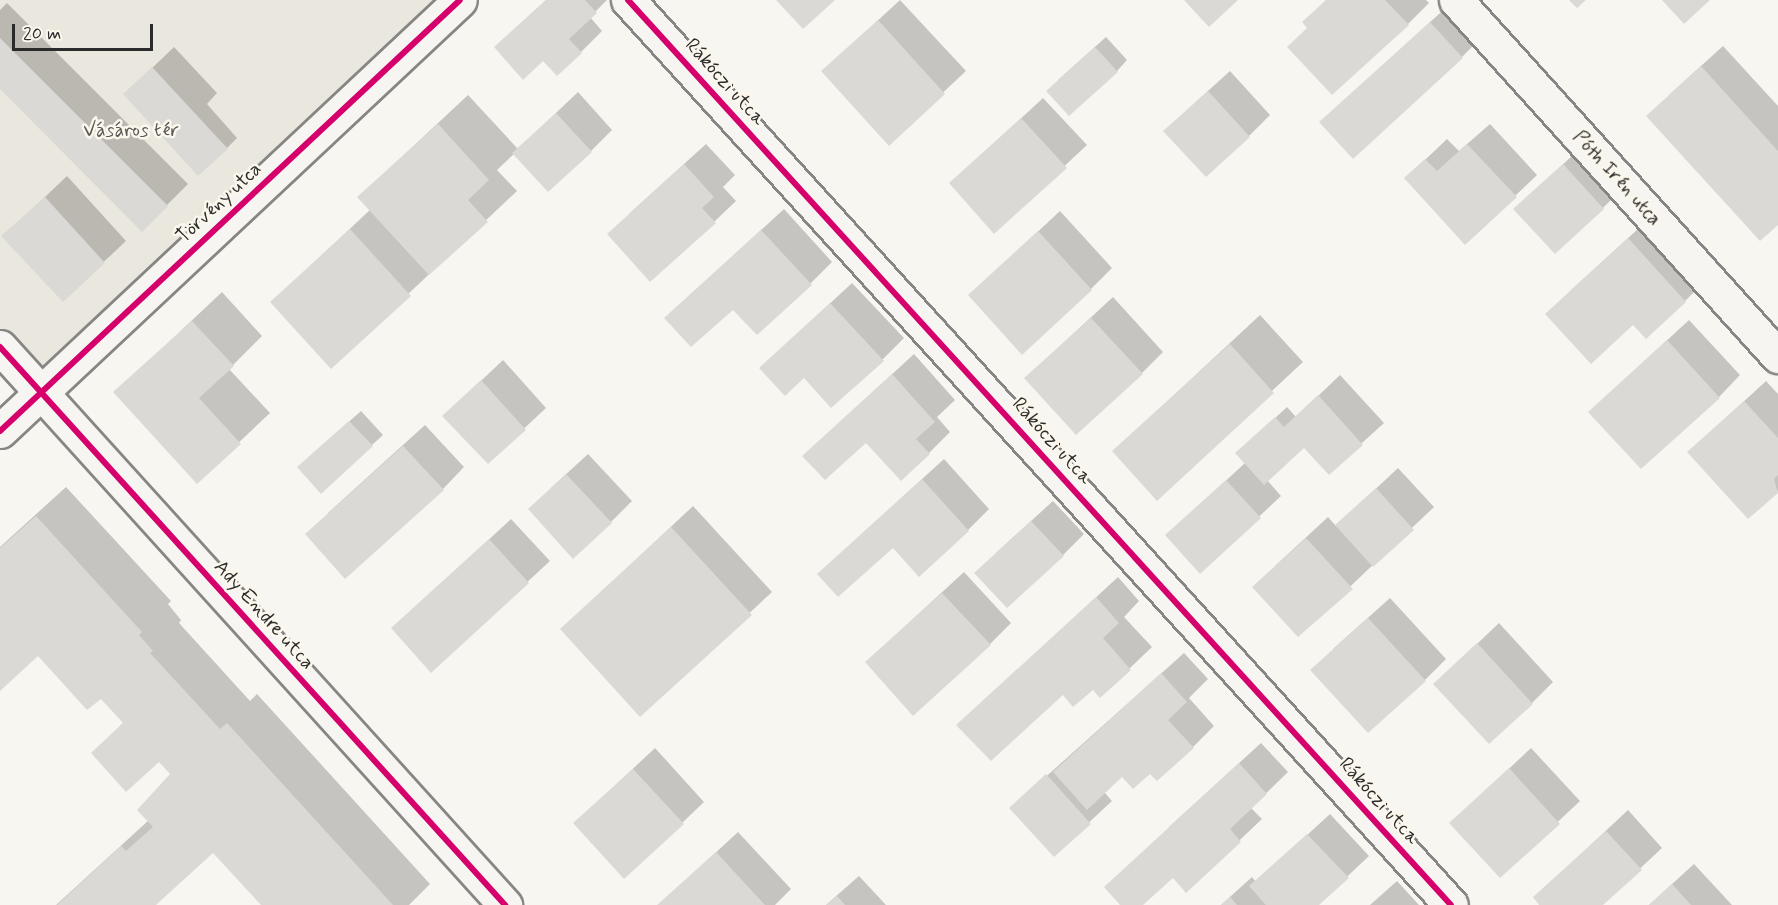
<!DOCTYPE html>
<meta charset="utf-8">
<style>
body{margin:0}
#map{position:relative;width:1778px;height:905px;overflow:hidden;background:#f8f6f0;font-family:Mynerve,sans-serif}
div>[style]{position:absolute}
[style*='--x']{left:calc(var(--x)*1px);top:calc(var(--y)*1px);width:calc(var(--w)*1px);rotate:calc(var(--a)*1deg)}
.green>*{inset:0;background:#e9e7de}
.shadow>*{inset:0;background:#0003}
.building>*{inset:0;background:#dbd9d6}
.roads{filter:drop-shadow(2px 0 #878684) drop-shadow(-2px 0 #878684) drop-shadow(0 2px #878684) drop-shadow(0 -2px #878684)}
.minor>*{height:33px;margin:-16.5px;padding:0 16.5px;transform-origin:16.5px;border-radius:16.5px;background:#f6f5f1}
.cycleway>*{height:6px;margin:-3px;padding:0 3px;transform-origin:3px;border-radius:3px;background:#d6006c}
span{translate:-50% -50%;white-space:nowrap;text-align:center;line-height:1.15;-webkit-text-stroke:5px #fbf7ec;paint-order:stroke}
.street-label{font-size:20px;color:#2b2b2b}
.park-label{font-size:20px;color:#585754}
.scale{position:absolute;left:12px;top:24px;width:141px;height:27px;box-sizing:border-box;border:3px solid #2b2b2b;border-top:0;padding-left:8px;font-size:18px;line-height:21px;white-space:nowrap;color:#2b2b2b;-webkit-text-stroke:4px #fbf7ec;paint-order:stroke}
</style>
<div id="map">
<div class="green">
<div style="clip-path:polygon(0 0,460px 0,40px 393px,0 347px)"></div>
</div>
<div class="shadow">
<div style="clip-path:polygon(546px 0,607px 0,590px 17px,602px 31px,581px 52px,543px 59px,496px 47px)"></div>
<div style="clip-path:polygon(900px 0,966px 71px,889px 143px,823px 71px)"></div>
<div style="clip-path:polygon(1326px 0,1426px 0,1429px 3px,1408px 24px,1308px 28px)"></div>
<div style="clip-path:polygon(1452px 2px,1483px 36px,1462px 57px,1321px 122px)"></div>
<div style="clip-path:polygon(7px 3px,188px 184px,142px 230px,0 87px,0 10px)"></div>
<div style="clip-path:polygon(1106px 37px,1127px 60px,1117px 71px,1058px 80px)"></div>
<div style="clip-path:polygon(1723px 46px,1778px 106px,1778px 223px,1669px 95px)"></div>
<div style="clip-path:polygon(174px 47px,217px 93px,207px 104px,237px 138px,227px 148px,125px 94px)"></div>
<div style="clip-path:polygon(1230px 71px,1270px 115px,1249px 136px,1187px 110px)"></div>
<div style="clip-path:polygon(578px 92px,612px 130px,591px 151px,515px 153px,497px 170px,517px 191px,331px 367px,294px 281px,371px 209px,359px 197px,468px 95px,518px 149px)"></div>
<div style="clip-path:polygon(1043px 98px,1087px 145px,995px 231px,951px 183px)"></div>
<div style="clip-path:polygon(1490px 124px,1537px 175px,1515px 196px,1406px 178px,1447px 139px,1459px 151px)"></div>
<div style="clip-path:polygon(706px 144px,735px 175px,723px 187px,736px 201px,714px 222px,630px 213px)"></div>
<div style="clip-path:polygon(1585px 144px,1624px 187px,1603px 208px,1537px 188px)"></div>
<div style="clip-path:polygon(67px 176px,126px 241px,63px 300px,4px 236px)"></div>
<div style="clip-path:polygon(784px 209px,832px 262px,810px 284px,733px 308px,688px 297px)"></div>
<div style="clip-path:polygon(1060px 211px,1112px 268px,1091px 289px,970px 295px)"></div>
<div style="clip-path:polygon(1650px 218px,1706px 280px,1685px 301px,1633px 323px,1569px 292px)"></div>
<div style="clip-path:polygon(852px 283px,904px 338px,882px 360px,804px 376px,783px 347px)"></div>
<div style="clip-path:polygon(222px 292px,262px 336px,229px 369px,270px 413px,197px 482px,116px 392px)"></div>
<div style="clip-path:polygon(1113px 297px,1163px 352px,1142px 373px,1048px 357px)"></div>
<div style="clip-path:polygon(1260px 315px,1303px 362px,1157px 498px,1114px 451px)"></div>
<div style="clip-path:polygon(1689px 320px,1740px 375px,1719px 397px,1612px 391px)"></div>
<div style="clip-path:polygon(914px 354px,955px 400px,937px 417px,950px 432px,929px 453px,826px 435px)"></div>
<div style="clip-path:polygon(503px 360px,546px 408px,488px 462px,466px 395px)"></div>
<div style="clip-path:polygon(1340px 375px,1384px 423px,1329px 473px,1304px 446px,1267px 480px,1281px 496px,1200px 572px,1167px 535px,1245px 463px,1248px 443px,1287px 407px,1296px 417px)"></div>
<div style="clip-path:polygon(1766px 381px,1778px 394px,1778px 491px,1749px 517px,1689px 452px)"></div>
<div style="clip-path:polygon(361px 411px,383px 435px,372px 445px,310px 456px)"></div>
<div style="clip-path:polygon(425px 425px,464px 467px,443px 489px,328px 513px)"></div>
<div style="clip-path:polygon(588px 454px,632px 501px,611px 522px,551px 488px)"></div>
<div style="clip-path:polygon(944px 459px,989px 509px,968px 530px,841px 553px)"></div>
<div style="clip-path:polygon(1398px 468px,1434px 507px,1299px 635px,1275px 566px,1328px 517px,1336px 526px)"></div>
<div style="clip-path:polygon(66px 487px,171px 601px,168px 604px,181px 620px,179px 623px,250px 701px,257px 694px,430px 884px,409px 905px,263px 905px,213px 850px,153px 905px,56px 905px,149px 820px,172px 774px,159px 760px,93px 753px,124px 722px,101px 696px,38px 654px,0 689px,0 547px)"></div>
<div style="clip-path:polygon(1053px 501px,1084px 534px,1063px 555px,997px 552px)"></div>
<div style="clip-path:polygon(693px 506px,772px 592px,640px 715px,562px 629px)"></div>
<div style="clip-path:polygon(511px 519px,550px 561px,431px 671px,393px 628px)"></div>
<div style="clip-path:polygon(964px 572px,1011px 623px,990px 644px,889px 641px)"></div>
<div style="clip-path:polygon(1118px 577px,1139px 601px,1124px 617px,1152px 647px,1130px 668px,1100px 696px,1093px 688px,1063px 693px,958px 725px)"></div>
<div style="clip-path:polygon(1390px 598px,1446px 659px,1425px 680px,1333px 649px)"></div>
<div style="clip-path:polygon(1499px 623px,1553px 682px,1532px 703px,1435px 684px)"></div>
<div style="clip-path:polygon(1184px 653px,1208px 679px,1189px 698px,1214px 726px,1193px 747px,1150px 772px,1123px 775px,1104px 792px,1112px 801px,1054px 855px,1011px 808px)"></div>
<div style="clip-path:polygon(1261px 743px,1288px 772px,1251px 808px,1262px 819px,1186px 891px,1173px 876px,1141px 905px,1123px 905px,1169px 827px)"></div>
<div style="clip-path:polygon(655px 748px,704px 802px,682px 823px,575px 823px)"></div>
<div style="clip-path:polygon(1531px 748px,1580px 801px,1500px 876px,1451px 823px)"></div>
<div style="clip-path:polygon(1628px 810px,1662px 848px,1601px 905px,1541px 905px,1535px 897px)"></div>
<div style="clip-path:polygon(1330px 814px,1369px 856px,1317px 905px,1221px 905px,1252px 877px,1256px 882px)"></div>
<div style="clip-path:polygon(738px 832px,791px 889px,775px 905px,659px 905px)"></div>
<div style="clip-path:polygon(1694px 864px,1732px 905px,1649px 905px)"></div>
<div style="clip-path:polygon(859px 876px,886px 905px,826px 905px)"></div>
<div style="clip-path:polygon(1397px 881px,1419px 905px,1370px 905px)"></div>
</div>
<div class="building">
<div style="clip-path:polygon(546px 0,585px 0,597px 13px,569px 39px,582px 53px,557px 76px,543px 61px,523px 80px,494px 47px)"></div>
<div style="clip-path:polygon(776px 0,835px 0,803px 29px)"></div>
<div style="clip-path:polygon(1184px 0,1238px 0,1209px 27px)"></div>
<div style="clip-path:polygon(1326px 0,1385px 0,1409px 25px,1332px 95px,1287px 47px,1307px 28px,1302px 22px)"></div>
<div style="clip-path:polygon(1569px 0,1586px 0,1577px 8px)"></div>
<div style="clip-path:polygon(1662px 0,1710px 0,1684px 24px)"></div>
<div style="clip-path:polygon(878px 20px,945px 94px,889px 146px,821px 71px)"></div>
<div style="clip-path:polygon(1430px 22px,1463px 58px,1353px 159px,1319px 122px)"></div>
<div style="clip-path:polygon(0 38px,168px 206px,142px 232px,0 89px)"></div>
<div style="clip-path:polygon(1095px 47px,1118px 72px,1069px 116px,1046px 91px)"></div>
<div style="clip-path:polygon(1701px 66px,1778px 151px,1778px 225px,1760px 241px,1646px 116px)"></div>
<div style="clip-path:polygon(152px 67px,228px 149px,198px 176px,123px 94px)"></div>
<div style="clip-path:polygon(1208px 91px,1250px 137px,1206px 177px,1163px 131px)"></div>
<div style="clip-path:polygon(556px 113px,592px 152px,548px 192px,512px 153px)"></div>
<div style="clip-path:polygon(1021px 118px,1067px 168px,994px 234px,949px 183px)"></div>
<div style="clip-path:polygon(438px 124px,489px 180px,468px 200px,488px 222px,429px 275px,357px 197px)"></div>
<div style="clip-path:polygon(1467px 144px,1517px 197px,1465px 245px,1404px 178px,1425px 159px,1437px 171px)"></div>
<div style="clip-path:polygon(684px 164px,714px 197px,702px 208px,716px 223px,650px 282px,607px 234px)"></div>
<div style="clip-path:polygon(1563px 164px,1604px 209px,1555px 254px,1513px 209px)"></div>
<div style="clip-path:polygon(45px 197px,105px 263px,63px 302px,1px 236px)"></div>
<div style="clip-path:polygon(350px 229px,411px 296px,331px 369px,270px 302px)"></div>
<div style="clip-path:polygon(761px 230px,812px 285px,757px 335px,733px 310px,691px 347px,664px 318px)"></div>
<div style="clip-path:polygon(1038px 231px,1092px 290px,1022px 355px,968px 295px)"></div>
<div style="clip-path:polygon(1628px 238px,1686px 302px,1646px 339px,1633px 325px,1591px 364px,1545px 314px)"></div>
<div style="clip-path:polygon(830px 303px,884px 361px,831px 408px,804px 378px,785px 396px,759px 368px)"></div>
<div style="clip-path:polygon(1091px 318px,1143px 374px,1076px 435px,1024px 378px)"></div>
<div style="clip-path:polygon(192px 321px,234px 366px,199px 398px,241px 444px,197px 484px,113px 392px)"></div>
<div style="clip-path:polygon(1667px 340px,1720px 398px,1641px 469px,1588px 412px)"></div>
<div style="clip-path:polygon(1230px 344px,1274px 393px,1157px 501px,1112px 451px)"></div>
<div style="clip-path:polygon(892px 374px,935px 422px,916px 439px,930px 454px,901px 481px,866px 443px,825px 480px,802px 456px)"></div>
<div style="clip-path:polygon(481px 380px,526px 430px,488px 464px,442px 416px)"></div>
<div style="clip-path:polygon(1318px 395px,1363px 445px,1329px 475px,1304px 448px,1264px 485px,1235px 453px,1275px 417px,1284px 427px)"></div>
<div style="clip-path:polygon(1744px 401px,1778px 438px,1778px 475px,1774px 479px,1778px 493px,1748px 519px,1687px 452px)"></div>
<div style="clip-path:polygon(349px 421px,373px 446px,321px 494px,297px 467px)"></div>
<div style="clip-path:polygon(403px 446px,444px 490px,345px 579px,305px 534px)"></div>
<div style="clip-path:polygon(566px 474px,612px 523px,573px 559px,528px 509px)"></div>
<div style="clip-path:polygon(922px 479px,969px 531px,919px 577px,893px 548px,838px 597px,817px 574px)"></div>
<div style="clip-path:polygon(1226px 480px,1261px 518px,1200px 574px,1165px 535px)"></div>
<div style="clip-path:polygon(1376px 488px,1414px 530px,1373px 567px,1335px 525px)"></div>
<div style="clip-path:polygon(36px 516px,142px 632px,139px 635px,153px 651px,150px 653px,220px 729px,227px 723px,393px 905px,261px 905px,213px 853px,156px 905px,57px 905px,121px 846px,126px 851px,153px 827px,137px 810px,170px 774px,159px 762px,126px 792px,91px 753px,123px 723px,101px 699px,87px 710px,38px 656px,0 691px,0 548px)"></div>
<div style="clip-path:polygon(1031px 521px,1064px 556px,1007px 608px,974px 573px)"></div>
<div style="clip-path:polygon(671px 527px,752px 615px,640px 717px,560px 629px)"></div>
<div style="clip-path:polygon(1306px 538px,1353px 589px,1298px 637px,1252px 587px)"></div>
<div style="clip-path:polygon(489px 539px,529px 583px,431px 673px,391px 628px)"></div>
<div style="clip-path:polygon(942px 593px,991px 645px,913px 716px,865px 662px)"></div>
<div style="clip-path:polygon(1096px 597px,1119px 623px,1103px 638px,1131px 670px,1100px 698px,1093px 690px,1073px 707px,1063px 695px,991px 761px,956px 725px)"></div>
<div style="clip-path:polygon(1368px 618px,1426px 681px,1368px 733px,1310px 670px)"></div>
<div style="clip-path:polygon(1477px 643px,1533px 704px,1489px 744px,1433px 684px)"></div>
<div style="clip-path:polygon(1161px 673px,1187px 702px,1168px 720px,1194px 748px,1157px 781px,1150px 774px,1133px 789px,1122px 777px,1087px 810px,1053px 772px)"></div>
<div style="clip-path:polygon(1239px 763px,1267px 794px,1230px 829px,1241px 842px,1186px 893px,1173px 878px,1143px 905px,1120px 905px,1104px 887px)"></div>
<div style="clip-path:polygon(1509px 768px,1560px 824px,1500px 878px,1449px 823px)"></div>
<div style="clip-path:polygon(633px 769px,684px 824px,624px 879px,573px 823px)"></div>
<div style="clip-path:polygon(1046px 774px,1091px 824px,1054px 857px,1009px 808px)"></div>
<div style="clip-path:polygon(1606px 831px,1642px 870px,1603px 905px,1539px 905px,1533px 897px)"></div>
<div style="clip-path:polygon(1307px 834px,1349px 878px,1319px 905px,1266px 905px,1249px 886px)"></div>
<div style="clip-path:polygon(716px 852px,765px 905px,657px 905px)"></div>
<div style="clip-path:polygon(1672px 884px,1691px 905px,1649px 905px)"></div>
<div style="clip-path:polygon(837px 896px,845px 905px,826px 905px)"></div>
<div style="clip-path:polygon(1230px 897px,1237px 905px,1221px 905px)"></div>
</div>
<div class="roads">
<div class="minor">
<div style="--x:628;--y:0;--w:1223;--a:47.72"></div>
<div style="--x:1456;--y:0;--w:480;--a:47.9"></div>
<div style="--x:0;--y:347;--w:753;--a:47.85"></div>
<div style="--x:0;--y:431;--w:630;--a:-43.14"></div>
</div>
</div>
<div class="cycleway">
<div style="--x:628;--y:0;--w:1223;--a:47.72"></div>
<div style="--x:0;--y:347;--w:753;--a:47.85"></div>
<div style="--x:0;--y:431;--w:630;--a:-43.14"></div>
</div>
<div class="street-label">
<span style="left:725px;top:82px;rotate:48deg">Rákóczi utca</span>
<span style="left:1617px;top:178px;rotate:48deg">Póth Irén utca</span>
<span style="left:219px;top:203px;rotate:-43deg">Törvény utca</span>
<span style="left:1052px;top:441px;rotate:48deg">Rákóczi utca</span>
<span style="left:264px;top:615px;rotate:48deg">Ady Endre utca</span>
<span style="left:1379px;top:801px;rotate:48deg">Rákóczi utca</span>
</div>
<div class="park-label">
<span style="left:131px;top:130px">Vásáros tér</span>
</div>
<div class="scale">20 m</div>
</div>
